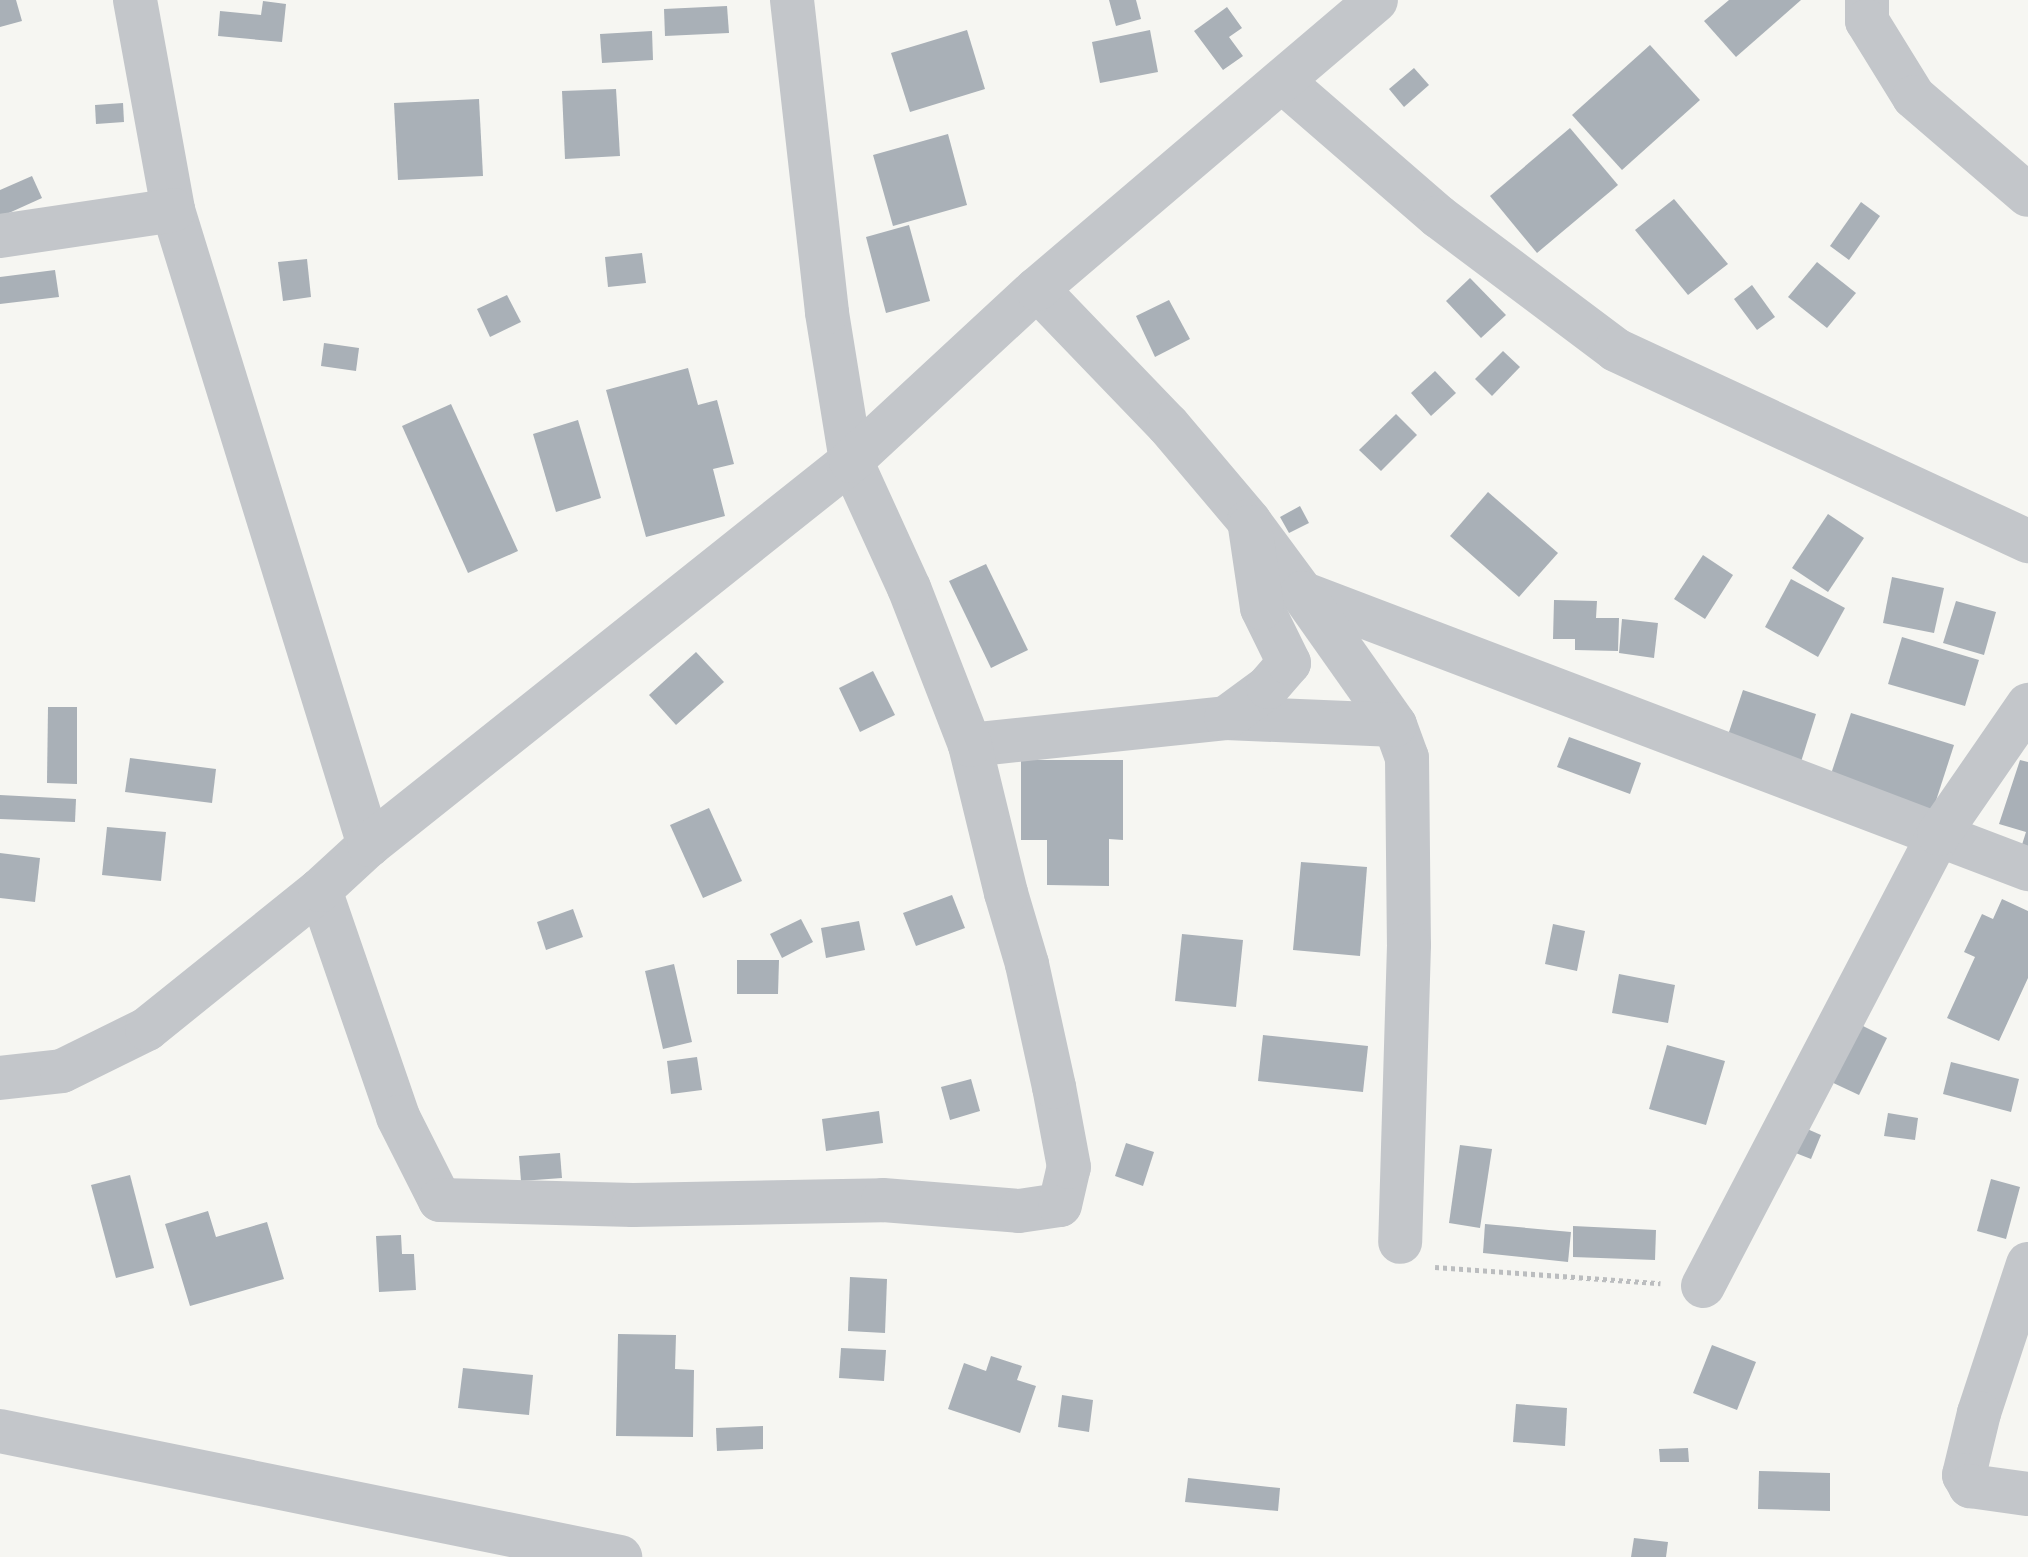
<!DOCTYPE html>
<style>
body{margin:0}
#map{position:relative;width:2028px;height:1557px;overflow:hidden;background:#f6f6f2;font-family:Helvetica,sans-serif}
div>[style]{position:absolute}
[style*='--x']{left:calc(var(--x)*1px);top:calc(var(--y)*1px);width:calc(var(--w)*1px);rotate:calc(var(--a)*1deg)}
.building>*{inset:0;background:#a9b0b7}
.path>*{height:5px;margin-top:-2.5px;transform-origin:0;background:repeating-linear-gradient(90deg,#bbbdbf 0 4px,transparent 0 8px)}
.minor>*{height:44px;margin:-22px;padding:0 22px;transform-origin:22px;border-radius:22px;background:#c3c6ca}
span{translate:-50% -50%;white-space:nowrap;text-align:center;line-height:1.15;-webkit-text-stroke:8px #fff;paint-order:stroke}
</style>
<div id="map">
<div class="building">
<div style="clip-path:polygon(0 0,16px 0,22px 21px,0 27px)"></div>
<div style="clip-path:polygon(1109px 0,1136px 0,1141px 19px,1116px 26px)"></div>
<div style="clip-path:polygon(1729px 0,1801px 0,1736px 57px,1704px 21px)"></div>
<div style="clip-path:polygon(263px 1px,286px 4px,282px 42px,218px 36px,220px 11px,261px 15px)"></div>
<div style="clip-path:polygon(727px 6px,729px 33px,665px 36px,664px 9px)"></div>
<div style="clip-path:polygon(1227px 7px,1242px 28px,1229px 37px,1243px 56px,1223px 70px,1194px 31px)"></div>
<div style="clip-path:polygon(967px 30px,985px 89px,910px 112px,891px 53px)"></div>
<div style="clip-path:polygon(1150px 30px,1158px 72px,1100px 83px,1092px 42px)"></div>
<div style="clip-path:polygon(652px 31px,653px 60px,602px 63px,600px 34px)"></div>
<div style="clip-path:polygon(1650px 45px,1700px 100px,1622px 170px,1572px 115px)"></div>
<div style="clip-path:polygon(1414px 68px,1429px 85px,1404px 107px,1389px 89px)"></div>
<div style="clip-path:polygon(616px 89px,620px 156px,565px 159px,562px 91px)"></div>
<div style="clip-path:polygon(479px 99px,483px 176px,398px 180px,394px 103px)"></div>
<div style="clip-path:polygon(123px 103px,124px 122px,96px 124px,95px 105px)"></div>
<div style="clip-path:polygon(1570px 128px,1618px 185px,1537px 253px,1490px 196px)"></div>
<div style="clip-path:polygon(948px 134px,967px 205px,893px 226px,873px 155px)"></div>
<div style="clip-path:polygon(32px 176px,42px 198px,0 217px,0 190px)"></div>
<div style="clip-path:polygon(1674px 199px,1728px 264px,1688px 295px,1635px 230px)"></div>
<div style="clip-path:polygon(1861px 202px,1880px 216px,1849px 260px,1830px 246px)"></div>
<div style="clip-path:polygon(909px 225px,930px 301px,886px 313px,866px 237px)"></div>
<div style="clip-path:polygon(642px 253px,646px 283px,608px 287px,605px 257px)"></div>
<div style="clip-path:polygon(307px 259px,311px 297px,283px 301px,278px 262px)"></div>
<div style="clip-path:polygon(1817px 262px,1856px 293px,1827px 328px,1788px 297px)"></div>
<div style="clip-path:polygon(55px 270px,59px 297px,0 304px,0 277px)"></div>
<div style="clip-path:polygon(1470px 278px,1506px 315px,1481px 338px,1446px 301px)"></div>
<div style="clip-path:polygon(1752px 285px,1775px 317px,1757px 330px,1734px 299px)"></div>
<div style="clip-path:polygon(507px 295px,521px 322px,490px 337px,477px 309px)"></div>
<div style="clip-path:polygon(1169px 300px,1190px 339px,1155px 357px,1136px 316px)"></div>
<div style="clip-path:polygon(324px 343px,359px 348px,356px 371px,321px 366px)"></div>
<div style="clip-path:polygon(1503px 351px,1520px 367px,1492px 396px,1475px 379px)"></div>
<div style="clip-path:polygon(688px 368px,698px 405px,717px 400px,734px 464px,713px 469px,725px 516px,646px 537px,606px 390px)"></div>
<div style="clip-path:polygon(1435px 371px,1456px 393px,1431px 416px,1411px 393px)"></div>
<div style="clip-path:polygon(451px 404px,518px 551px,468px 573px,402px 426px)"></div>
<div style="clip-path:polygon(1396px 414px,1417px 435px,1381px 471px,1359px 450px)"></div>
<div style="clip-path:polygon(578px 420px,601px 498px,556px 512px,533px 434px)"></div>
<div style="clip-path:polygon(1488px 492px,1558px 553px,1519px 597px,1450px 536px)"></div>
<div style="clip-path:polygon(1300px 506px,1309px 523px,1289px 533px,1280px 517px)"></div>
<div style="clip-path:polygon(1828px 514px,1864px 538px,1828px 592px,1792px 568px)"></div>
<div style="clip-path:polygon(1703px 555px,1733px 575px,1705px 619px,1674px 599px)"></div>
<div style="clip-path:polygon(986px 564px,1028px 650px,991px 668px,949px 581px)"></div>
<div style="clip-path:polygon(1892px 577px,1944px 588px,1934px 633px,1883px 623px)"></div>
<div style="clip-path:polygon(1791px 579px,1845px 608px,1818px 657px,1765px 627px)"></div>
<div style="clip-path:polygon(1554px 600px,1597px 601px,1596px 618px,1619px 618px,1618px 651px,1575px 650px,1575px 639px,1553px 639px)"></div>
<div style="clip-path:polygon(1956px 601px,1996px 612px,1984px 655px,1943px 643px)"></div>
<div style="clip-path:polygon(1622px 619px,1658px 623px,1654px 658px,1619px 653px)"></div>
<div style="clip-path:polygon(1902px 637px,1979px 660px,1965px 706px,1888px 684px)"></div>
<div style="clip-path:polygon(696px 652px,724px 682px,676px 725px,649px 695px)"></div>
<div style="clip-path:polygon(873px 671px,895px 715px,860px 732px,839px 688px)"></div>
<div style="clip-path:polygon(1743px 690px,1816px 714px,1800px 765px,1726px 741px)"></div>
<div style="clip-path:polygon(48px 707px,77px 707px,77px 784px,47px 783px)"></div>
<div style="clip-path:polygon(1851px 713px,1954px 745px,1933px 810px,1830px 777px)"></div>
<div style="clip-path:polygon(1569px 737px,1641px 763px,1630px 794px,1557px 767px)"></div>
<div style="clip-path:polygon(130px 758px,216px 769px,212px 803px,125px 792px)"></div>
<div style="clip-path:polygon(1021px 760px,1123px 760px,1123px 840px,1109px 839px,1109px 886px,1047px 885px,1047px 840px,1021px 840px)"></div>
<div style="clip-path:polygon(2020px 760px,2028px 762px,2028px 854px,2020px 851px,2026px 832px,1999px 824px)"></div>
<div style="clip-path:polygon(0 795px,76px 799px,75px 822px,0 819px)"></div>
<div style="clip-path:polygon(709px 808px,742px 881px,703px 898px,670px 825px)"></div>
<div style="clip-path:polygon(107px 827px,166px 832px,161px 881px,102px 875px)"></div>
<div style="clip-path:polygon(0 853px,40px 858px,35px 902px,0 898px)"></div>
<div style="clip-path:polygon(1301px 862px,1367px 867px,1360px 956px,1293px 950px)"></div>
<div style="clip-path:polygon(952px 895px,965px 928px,916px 946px,903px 913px)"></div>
<div style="clip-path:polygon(2002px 899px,2028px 911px,2028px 978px,1999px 1041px,1947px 1018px,1975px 957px,1964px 952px,1982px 914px,1993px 919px)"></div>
<div style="clip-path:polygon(573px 909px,583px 937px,546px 950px,537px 922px)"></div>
<div style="clip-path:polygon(801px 919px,813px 942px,782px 958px,770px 934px)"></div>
<div style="clip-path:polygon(859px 921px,865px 950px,826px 958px,821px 928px)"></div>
<div style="clip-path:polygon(1553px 924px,1585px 931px,1577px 971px,1545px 964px)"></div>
<div style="clip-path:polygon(1182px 934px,1243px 940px,1236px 1007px,1175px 1001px)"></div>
<div style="clip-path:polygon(737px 960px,779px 960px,778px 994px,737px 994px)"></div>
<div style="clip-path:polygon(674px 964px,692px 1042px,663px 1049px,645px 971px)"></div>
<div style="clip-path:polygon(1619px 974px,1675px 985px,1668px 1023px,1612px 1013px)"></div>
<div style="clip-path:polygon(1855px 1022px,1887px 1038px,1859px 1095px,1827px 1080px)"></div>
<div style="clip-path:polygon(1263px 1035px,1368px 1046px,1363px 1092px,1258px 1081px)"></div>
<div style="clip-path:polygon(1667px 1045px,1725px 1061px,1706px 1125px,1649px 1109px)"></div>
<div style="clip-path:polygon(697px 1057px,702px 1090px,671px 1094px,667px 1061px)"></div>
<div style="clip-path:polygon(1951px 1062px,2019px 1079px,2011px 1112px,1943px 1094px)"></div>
<div style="clip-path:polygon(971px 1079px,980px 1111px,950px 1120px,941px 1087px)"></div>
<div style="clip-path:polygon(879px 1111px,883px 1143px,826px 1151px,822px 1119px)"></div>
<div style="clip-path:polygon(1888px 1113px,1918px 1118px,1915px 1140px,1884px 1136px)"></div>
<div style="clip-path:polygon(1798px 1125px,1821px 1135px,1811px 1159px,1788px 1150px)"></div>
<div style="clip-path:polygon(1126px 1143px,1154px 1152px,1143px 1186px,1115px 1176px)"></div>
<div style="clip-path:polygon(1460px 1145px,1492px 1149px,1480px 1228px,1449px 1223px)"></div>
<div style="clip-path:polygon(560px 1153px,562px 1178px,521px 1181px,519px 1156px)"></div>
<div style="clip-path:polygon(130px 1175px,154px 1268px,116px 1278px,91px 1185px)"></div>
<div style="clip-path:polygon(1991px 1179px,2020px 1187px,2006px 1239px,1977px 1231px)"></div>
<div style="clip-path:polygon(208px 1211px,216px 1237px,267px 1222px,284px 1279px,190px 1306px,165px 1224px)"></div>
<div style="clip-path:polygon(1485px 1224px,1571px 1232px,1568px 1262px,1483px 1253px)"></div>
<div style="clip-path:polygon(1573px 1226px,1656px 1230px,1655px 1260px,1573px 1257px)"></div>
<div style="clip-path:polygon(401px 1235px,402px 1254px,414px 1254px,416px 1290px,379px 1292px,376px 1236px)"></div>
<div style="clip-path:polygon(850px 1277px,887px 1279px,885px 1333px,848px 1331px)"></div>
<div style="clip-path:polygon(618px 1334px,676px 1335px,675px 1369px,694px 1370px,693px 1437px,616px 1436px)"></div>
<div style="clip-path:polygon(1712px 1345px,1756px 1362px,1737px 1410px,1693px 1393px)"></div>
<div style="clip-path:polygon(841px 1348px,886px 1350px,884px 1381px,839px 1378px)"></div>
<div style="clip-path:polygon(991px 1356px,1022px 1366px,1017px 1380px,1036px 1386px,1020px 1433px,948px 1409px,964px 1363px,986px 1371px)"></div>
<div style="clip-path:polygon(463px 1368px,533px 1375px,529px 1415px,458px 1408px)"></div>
<div style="clip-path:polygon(1062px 1395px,1093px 1400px,1089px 1432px,1058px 1427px)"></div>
<div style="clip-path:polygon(1516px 1404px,1567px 1408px,1565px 1446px,1513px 1442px)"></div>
<div style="clip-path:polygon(763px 1426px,763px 1449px,717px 1451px,716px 1428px)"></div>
<div style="clip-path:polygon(1688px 1448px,1689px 1462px,1660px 1462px,1659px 1449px)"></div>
<div style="clip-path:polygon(1759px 1471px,1830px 1473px,1830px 1511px,1758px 1509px)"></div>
<div style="clip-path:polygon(1188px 1478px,1280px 1488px,1278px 1511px,1185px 1502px)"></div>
<div style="clip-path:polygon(1634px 1538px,1668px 1542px,1666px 1557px,1631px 1557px)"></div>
</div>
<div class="path">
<div style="--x:1435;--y:1267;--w:226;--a:4.1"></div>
</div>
<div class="minor">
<div style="--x:135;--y:0;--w:213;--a:79.7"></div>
<div style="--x:173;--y:210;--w:665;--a:72.85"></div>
<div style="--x:1867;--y:0;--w:21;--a:90"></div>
<div style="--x:1867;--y:21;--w:89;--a:58.3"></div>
<div style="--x:1914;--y:97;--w:150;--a:40.7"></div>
<div style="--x:1283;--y:82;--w:206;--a:40.9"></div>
<div style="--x:1439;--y:217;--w:221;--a:36.9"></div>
<div style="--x:1616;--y:350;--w:454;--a:24.9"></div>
<div style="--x:0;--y:236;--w:175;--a:-8.5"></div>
<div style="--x:1037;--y:289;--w:189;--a:46.1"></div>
<div style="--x:1168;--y:425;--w:126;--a:49.8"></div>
<div style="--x:1249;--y:521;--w:89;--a:53.6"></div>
<div style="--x:1302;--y:593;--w:777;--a:20.82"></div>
<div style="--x:1302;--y:593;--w:161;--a:54.8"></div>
<div style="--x:1395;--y:725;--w:35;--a:70"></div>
<div style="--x:1407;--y:758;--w:187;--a:89.4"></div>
<div style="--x:1409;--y:945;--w:297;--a:91.7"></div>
<div style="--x:1226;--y:718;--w:169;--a:2.4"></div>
<div style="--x:970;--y:745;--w:257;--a:-6"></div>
<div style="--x:1226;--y:718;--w:52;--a:-36.4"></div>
<div style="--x:1268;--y:687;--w:32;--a:-49"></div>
<div style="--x:1289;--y:663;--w:61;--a:-116.1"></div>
<div style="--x:1262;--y:608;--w:82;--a:-98.4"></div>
<div style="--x:320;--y:890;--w:240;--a:71"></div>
<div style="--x:398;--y:1117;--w:93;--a:63.2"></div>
<div style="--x:440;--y:1200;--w:193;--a:1.5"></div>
<div style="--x:633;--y:1205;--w:250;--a:-1.1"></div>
<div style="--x:883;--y:1200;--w:136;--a:4.6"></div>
<div style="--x:1019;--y:1211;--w:41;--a:-8.3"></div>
<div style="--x:1060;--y:1205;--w:39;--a:-77"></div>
<div style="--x:1069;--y:1167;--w:81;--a:-100.6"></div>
<div style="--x:1054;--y:1087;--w:126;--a:-102.4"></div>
<div style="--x:1027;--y:964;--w:74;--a:-106.5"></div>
<div style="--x:1006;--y:893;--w:152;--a:-103.7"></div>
<div style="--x:970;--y:745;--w:168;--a:-111.2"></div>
<div style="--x:909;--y:588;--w:140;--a:-114.5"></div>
<div style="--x:851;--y:461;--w:151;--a:-99.2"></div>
<div style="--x:827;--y:312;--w:314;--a:-96.4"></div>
<div style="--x:0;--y:1078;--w:62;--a:-6.4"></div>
<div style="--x:62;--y:1071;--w:95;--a:-26.3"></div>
<div style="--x:147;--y:1029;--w:222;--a:-38.8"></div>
<div style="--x:320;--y:890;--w:67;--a:-42.6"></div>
<div style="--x:369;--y:845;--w:616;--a:-38.54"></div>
<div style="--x:851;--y:461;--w:253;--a:-42.8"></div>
<div style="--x:1037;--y:289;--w:445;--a:-40.4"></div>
<div style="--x:2028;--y:1264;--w:157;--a:108.2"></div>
<div style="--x:1979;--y:1413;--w:64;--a:103.6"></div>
<div style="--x:1964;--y:1475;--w:13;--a:61"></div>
<div style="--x:1970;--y:1486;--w:59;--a:7.9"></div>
<div style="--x:1703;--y:1286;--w:510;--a:-62.43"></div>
<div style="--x:1939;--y:834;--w:157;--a:-55.4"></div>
<div style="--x:0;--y:1431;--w:633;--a:11.49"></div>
</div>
</div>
